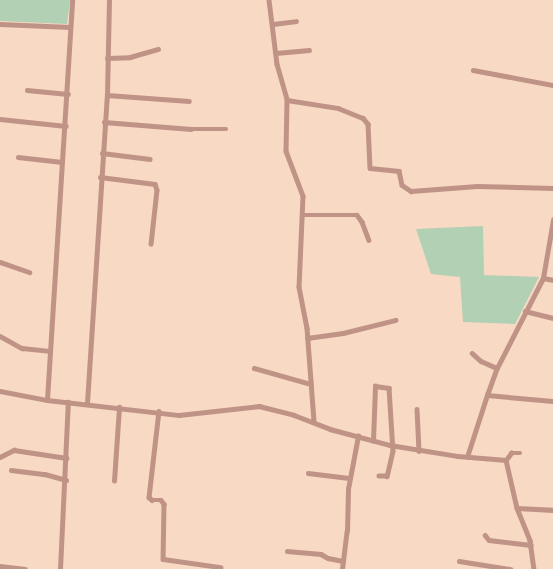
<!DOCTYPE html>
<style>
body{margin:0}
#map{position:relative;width:553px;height:569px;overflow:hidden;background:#f8d9c3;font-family:Inter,sans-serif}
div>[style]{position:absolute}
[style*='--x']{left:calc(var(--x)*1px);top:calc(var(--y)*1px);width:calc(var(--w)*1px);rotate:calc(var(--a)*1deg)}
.green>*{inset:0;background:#b2d0b4}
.minor>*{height:4.5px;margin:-2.25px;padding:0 2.25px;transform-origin:2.25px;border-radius:2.25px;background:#c09387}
span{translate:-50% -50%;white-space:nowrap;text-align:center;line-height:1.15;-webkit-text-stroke:3px #fbe9dc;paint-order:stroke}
</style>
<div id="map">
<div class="green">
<div style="clip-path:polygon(0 0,70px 0,67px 24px,0 21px)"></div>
<div style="clip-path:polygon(483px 226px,484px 275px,539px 277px,515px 324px,463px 322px,460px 277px,431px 274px,416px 229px)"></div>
</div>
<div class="minor">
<div style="--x:269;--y:0;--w:64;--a:82.9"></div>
<div style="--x:277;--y:64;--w:37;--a:74"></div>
<div style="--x:287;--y:100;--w:51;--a:91.1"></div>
<div style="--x:286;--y:151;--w:48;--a:69.3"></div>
<div style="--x:303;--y:196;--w:91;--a:92.5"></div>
<div style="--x:299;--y:287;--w:42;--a:79"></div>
<div style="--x:307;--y:328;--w:93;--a:85.7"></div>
<div style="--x:0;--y:24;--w:70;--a:2.5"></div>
<div style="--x:273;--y:24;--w:23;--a:-7"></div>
<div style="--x:276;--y:53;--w:33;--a:-5"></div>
<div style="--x:107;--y:58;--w:23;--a:-2"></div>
<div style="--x:130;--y:57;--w:29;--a:-16"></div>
<div style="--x:473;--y:70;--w:81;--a:10.6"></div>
<div style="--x:27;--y:90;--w:41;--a:5.6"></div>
<div style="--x:107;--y:95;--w:82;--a:4.2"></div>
<div style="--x:287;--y:100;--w:52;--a:8.9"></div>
<div style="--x:338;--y:108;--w:27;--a:22"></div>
<div style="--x:363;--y:118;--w:8;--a:50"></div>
<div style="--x:368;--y:124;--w:44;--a:87.4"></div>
<div style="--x:370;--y:168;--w:29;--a:6"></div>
<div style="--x:399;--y:171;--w:14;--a:78"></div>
<div style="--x:402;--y:185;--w:11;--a:34"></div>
<div style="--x:411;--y:191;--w:66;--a:-4.3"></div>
<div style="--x:477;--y:186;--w:76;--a:1.5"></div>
<div style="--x:0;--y:119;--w:66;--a:6.1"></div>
<div style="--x:104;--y:122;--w:87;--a:4.6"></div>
<div style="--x:191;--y:129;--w:35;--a:0"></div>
<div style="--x:102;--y:153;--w:48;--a:7.1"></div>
<div style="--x:18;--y:157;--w:44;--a:6.5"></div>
<div style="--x:100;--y:177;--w:55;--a:7.3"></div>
<div style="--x:155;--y:184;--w:6;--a:72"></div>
<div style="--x:157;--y:190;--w:54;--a:96.3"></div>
<div style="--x:304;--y:215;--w:53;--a:0"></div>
<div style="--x:357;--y:215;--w:9;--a:54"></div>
<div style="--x:362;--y:222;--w:19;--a:69"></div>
<div style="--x:0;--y:262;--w:31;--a:19"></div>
<div style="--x:543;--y:278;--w:10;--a:11"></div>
<div style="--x:525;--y:311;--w:29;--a:14"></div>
<div style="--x:0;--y:336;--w:25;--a:29"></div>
<div style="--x:22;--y:348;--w:27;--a:6"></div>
<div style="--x:307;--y:338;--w:36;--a:-8"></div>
<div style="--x:343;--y:333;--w:54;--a:-14"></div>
<div style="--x:472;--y:353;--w:12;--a:42"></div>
<div style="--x:481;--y:361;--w:17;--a:24"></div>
<div style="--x:254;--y:368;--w:59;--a:15.7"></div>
<div style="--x:0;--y:391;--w:48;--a:10.8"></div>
<div style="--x:47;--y:400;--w:133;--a:6.5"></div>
<div style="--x:179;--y:415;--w:81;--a:-6.4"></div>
<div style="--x:259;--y:406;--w:36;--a:14"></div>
<div style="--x:294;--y:415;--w:39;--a:21"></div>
<div style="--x:330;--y:429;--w:62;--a:14.9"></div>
<div style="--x:390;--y:445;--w:69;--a:9.2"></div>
<div style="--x:458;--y:456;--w:48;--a:4.8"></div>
<div style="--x:506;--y:460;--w:49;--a:77.1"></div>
<div style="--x:517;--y:508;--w:35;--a:68"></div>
<div style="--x:530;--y:541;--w:28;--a:82"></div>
<div style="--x:487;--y:395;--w:29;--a:-70"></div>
<div style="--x:497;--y:368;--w:101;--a:-62.9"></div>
<div style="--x:543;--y:278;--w:59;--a:-80.2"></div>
<div style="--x:47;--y:400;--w:401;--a:-86.4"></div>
<div style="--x:87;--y:403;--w:309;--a:-86.3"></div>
<div style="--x:107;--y:95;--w:95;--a:-88.8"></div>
<div style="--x:417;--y:409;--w:42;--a:87.3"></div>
<div style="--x:159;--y:411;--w:87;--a:96.6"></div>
<div style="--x:149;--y:497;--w:4;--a:45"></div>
<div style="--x:152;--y:500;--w:9;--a:0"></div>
<div style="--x:161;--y:500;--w:5;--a:53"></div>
<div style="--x:164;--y:504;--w:55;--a:91"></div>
<div style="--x:163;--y:559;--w:58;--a:8"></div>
<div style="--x:373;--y:441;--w:55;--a:-87.9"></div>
<div style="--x:375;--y:386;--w:14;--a:8"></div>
<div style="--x:389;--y:388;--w:63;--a:86.4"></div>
<div style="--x:393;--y:451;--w:26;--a:103"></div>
<div style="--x:387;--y:476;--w:8;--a:180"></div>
<div style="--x:0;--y:457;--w:16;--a:-27"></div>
<div style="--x:14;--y:450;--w:53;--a:8.7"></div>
<div style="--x:467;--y:457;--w:65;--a:-72.1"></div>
<div style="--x:487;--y:395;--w:66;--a:5.2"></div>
<div style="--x:506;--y:460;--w:9;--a:-54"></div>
<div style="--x:511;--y:453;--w:9;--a:0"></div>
<div style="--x:11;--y:470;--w:34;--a:7"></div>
<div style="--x:45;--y:474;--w:22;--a:16"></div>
<div style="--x:308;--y:473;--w:41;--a:7"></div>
<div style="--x:114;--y:481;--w:74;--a:-86.1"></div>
<div style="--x:517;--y:508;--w:36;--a:3"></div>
<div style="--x:485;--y:535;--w:6;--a:51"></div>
<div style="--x:489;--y:540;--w:42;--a:6.8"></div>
<div style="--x:287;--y:551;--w:34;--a:5"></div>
<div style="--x:321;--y:554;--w:8;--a:30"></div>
<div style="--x:328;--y:558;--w:15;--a:11"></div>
<div style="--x:459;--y:561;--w:52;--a:8.9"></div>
<div style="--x:0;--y:566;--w:25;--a:7"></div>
<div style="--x:60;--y:569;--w:167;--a:-87.3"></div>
<div style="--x:342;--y:569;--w:38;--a:-83"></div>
<div style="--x:347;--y:531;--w:42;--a:-88.6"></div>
<div style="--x:348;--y:489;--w:54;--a:-79.3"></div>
</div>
</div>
